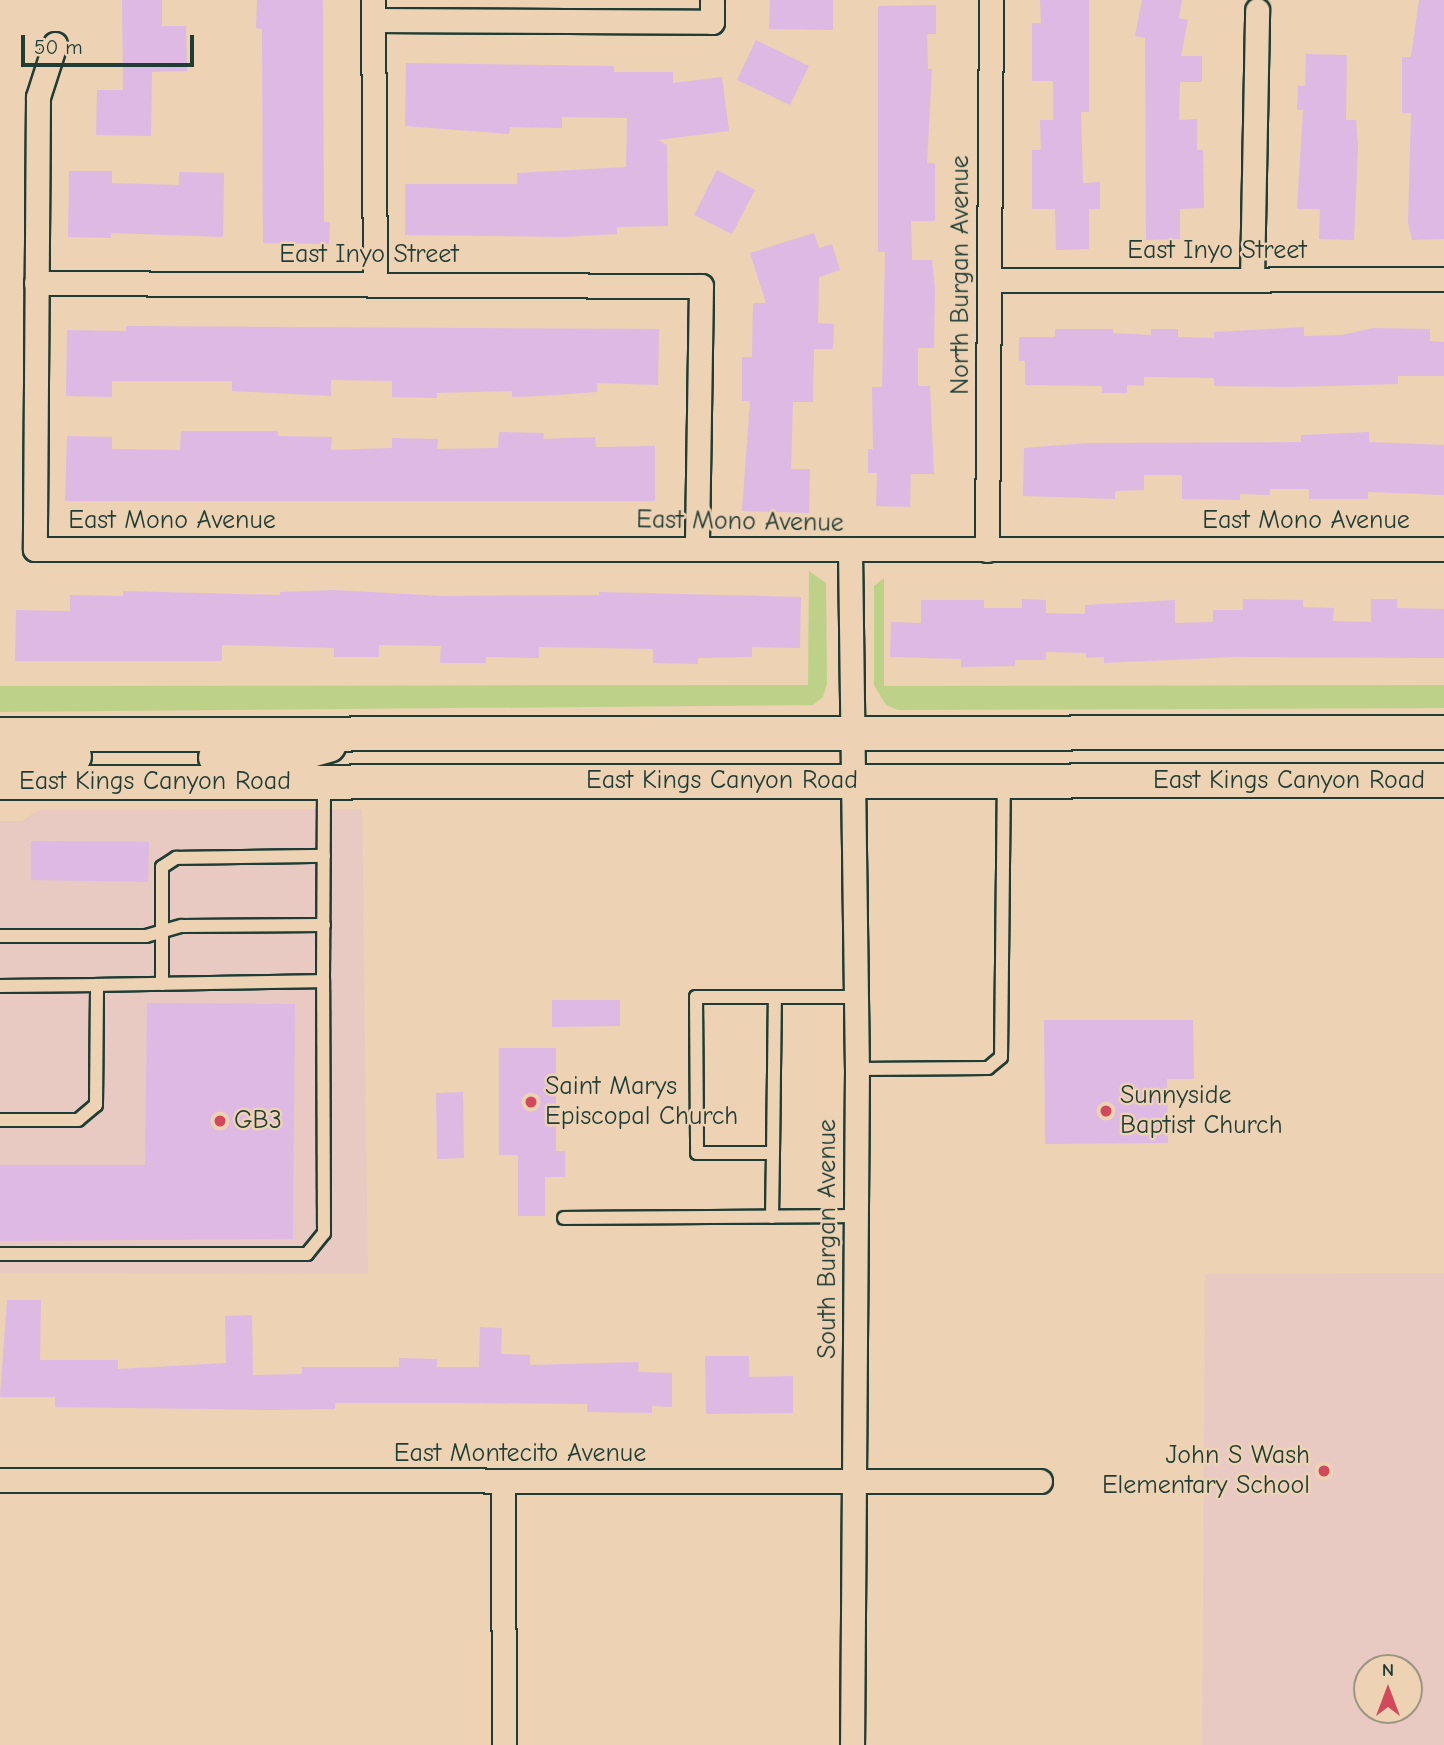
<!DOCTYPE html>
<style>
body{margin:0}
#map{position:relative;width:1444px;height:1745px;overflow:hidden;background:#edd2b4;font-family:"Comic Neue",sans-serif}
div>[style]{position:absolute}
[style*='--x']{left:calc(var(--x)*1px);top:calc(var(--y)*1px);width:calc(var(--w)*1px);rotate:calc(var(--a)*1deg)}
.built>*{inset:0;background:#e8cac2}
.green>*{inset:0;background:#bdd288}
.building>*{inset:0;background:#ddb9e4}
.roads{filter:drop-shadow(2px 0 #1f3d34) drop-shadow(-2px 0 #1f3d34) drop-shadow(0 2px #1f3d34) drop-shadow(0 -2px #1f3d34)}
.lane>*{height:12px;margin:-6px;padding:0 6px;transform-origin:6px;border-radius:6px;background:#edd2b4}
.street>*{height:23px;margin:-11.5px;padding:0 11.5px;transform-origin:11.5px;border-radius:11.5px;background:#edd2b4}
.secondary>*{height:33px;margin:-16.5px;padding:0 16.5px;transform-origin:16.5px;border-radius:16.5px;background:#edd2b4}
.dots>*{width:19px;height:19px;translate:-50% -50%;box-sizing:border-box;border:4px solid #edd2b4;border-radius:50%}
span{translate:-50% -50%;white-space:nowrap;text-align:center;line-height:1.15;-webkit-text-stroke:5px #edd2b4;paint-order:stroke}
.street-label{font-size:26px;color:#1f3d34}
.poi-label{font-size:26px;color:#1f3d34}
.left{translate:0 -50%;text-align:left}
.right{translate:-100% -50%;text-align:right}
.north{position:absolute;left:1353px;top:1654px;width:70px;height:70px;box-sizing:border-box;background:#edd2b4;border:2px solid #9b9681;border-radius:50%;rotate:0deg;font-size:19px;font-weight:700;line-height:28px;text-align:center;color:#1f3d34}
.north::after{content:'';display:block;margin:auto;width:24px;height:32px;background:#d1495b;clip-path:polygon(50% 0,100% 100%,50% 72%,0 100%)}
.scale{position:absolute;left:21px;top:35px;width:173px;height:32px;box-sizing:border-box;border:4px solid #1f3d34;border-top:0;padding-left:9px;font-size:21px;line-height:24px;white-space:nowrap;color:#1f3d34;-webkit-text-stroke:5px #edd2b4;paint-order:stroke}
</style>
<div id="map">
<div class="built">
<div style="clip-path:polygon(362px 809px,368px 1274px,0 1273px,0 821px,21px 821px,39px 810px)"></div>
<div style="clip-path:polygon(evenodd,1444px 1273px,1444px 1745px,1202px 1745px,1205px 1274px,1444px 1273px,1409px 1668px,1409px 1710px,1367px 1710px,1367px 1668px,1409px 1668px)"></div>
</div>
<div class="green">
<div style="clip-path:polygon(809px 571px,826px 583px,827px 684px,823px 697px,813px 705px,0 712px,0 686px,808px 685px)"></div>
<div style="clip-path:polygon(884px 578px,884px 686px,1444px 685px,1444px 708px,898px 710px,886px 705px,874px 685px,874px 586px)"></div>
</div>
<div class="building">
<div style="clip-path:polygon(122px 0,162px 0,162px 26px,186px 26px,187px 71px,152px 72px,151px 136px,96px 135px,97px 90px,123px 90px)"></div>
<div style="clip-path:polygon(257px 0,323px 0,324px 222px,330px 222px,329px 244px,263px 243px,262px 29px,256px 28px)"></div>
<div style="clip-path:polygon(770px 0,833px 0,833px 30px,769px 29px)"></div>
<div style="clip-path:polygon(1040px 0,1089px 0,1089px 112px,1081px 112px,1083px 183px,1100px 182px,1100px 209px,1089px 209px,1089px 249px,1056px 250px,1055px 209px,1032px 209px,1032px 150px,1041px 150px,1040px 120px,1053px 120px,1053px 81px,1032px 81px,1032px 23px,1041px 23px)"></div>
<div style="clip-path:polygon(1142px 0,1182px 0,1179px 18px,1188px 20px,1181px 56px,1202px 56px,1202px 82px,1180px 82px,1179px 120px,1197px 119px,1197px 150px,1203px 150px,1204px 208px,1180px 209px,1180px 239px,1146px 240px,1145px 38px,1135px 36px)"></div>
<div style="clip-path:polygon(1419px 0,1444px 0,1444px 239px,1412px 240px,1408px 222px,1411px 113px,1402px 113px,1402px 57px,1411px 57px)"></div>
<div style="clip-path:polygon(936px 5px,936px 34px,927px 34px,928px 69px,932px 69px,927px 163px,935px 163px,935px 221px,911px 221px,912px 260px,932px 260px,935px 288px,934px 348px,918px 348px,918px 386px,930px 386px,934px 474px,911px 474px,910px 507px,876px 506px,877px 473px,868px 473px,868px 449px,873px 449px,872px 387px,882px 387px,884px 301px,885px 252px,878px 252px,878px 6px)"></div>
<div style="clip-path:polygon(756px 40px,809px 66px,790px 105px,737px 80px)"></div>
<div style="clip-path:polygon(1306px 54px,1347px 55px,1346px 120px,1356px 120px,1358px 147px,1354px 240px,1319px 239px,1320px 209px,1297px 209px,1303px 110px,1297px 110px,1298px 86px,1305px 86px)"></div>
<div style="clip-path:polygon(406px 63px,614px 66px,614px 72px,673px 72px,673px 83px,722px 77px,729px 131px,658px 140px,667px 145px,668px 226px,617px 227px,617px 234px,564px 237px,405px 235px,405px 184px,517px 184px,517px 173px,626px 167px,627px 118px,562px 117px,562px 128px,510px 127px,509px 134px,405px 126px)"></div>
<div style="clip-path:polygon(717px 170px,755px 190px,732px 234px,694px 215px)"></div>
<div style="clip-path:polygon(69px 171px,112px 171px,112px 183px,179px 185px,179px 172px,224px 173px,223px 237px,111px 233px,111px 238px,68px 237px)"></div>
<div style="clip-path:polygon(814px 233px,819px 248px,832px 244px,840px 270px,819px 277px,818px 323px,834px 324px,833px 349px,814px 349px,813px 402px,793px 402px,791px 469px,810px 469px,809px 513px,742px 511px,750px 401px,742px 401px,742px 357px,752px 357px,753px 303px,766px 303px,750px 253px)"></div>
<div style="clip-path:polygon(126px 326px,659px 329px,658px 385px,597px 383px,597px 392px,541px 396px,512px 397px,512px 391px,437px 393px,437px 398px,392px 397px,392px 381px,331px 380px,331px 396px,232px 391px,232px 381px,112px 381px,112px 397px,66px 396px,67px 330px,126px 331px)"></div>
<div style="clip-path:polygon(1304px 327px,1304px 336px,1342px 335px,1373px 328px,1430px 329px,1430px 341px,1444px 342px,1444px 376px,1398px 376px,1398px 384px,1291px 387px,1214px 386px,1214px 378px,1144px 377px,1144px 386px,1127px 385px,1127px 393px,1102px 393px,1102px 386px,1025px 385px,1025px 361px,1019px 361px,1019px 337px,1055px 337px,1055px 329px,1113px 329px,1113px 333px,1151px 335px,1151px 329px,1178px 329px,1178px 337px,1214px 338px,1214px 332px)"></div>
<div style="clip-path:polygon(181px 431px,278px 431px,278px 436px,332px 437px,331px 450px,392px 448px,392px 438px,438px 439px,437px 449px,498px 448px,499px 432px,544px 433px,543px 439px,595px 437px,596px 447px,655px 446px,655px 501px,65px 501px,67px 436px,112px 437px,112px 449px,180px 450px)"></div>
<div style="clip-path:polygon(1369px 432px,1369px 442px,1444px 445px,1444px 495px,1368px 492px,1368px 499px,1309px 499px,1309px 489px,1270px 489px,1270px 495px,1240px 494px,1240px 500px,1182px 499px,1182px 475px,1144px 475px,1144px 490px,1115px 491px,1115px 499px,1023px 496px,1024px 448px,1087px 443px,1301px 442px,1301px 435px)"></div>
<div style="clip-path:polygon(335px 590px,442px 596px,599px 595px,599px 592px,801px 597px,800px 648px,752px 647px,752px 657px,698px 658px,698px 664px,653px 663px,653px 649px,539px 647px,539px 658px,486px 657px,486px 663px,440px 663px,441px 646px,379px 645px,379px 657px,334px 657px,334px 648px,222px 645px,222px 661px,15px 661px,16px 610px,70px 611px,70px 595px,123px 596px,123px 591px,280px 595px,280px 592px)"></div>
<div style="clip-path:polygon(1022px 599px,1046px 600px,1046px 613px,1085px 614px,1085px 605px,1175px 600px,1175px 623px,1213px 622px,1213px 610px,1243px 610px,1243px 599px,1303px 600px,1303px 607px,1334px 608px,1333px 621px,1371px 622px,1371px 599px,1397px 599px,1397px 608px,1444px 609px,1444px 658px,1235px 657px,1104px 663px,1104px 657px,1086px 658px,1086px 653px,1046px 652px,1046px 660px,1015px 660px,1015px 666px,961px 667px,961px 659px,890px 657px,891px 622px,921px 623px,921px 600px,984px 600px,984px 608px,1022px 608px)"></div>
<div style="clip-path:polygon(31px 841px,149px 842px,148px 882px,31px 880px)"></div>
<div style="clip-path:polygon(552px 1000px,620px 1000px,620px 1026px,552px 1027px)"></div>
<div style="clip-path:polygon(147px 1003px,295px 1004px,293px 1239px,0 1241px,0 1165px,145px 1165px)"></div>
<div style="clip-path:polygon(1044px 1020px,1193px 1020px,1194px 1079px,1167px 1079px,1168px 1143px,1045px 1144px)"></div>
<div style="clip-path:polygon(499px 1048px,556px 1048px,556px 1151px,565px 1151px,565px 1177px,545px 1177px,545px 1216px,518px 1216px,518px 1155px,499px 1155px)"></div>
<div style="clip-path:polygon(463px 1092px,464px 1158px,437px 1159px,436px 1093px)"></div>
<div style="clip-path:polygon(7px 1300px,41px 1300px,40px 1360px,118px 1360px,118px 1369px,226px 1363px,225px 1316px,252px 1315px,253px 1375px,302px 1374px,302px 1367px,399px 1367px,399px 1358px,437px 1359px,437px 1367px,479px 1367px,480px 1327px,502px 1328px,501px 1354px,530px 1355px,530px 1365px,639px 1362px,638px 1372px,672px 1373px,672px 1407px,652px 1406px,652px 1413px,587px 1412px,587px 1404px,463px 1403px,335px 1403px,335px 1409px,269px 1410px,55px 1407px,55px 1397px,0 1397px)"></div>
<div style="clip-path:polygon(705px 1356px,749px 1356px,749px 1377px,793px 1376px,793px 1413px,706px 1414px)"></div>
</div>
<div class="roads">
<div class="lane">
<div style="--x:0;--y:936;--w:146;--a:0"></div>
<div style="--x:146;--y:936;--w:37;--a:-16"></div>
<div style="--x:182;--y:926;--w:142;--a:-0.4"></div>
<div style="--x:162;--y:984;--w:117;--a:-90"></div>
<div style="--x:162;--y:867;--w:17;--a:-33"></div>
<div style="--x:176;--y:858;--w:148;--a:-0.8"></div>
<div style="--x:0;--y:986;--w:97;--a:-0.6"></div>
<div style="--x:775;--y:997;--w:80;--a:0"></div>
<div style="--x:857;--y:1069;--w:131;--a:-0.4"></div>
<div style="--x:988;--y:1068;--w:17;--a:-40"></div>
<div style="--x:1001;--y:1057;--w:276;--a:-89.4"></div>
<div style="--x:0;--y:1120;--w:78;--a:0"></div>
<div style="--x:78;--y:1120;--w:23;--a:-40"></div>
<div style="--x:96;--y:1105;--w:120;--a:-89.5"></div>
<div style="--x:97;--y:985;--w:226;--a:-1"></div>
<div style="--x:323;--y:981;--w:197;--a:-89.7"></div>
<div style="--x:772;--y:1217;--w:64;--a:-89.1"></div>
<div style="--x:773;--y:1153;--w:156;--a:-89.3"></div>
<div style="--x:775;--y:997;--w:79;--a:180"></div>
<div style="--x:696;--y:997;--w:156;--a:89.6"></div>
<div style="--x:697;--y:1153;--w:76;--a:0"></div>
<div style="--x:564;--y:1218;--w:292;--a:-0.4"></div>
<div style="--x:0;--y:1254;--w:307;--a:0"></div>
<div style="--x:307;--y:1254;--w:27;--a:-51"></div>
<div style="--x:324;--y:1233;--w:252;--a:-90.2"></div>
</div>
<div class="street">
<div style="--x:373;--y:0;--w:282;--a:89.6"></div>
<div style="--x:373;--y:20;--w:339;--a:0.3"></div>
<div style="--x:712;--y:22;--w:22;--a:-90"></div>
<div style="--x:55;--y:44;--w:56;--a:107.8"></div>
<div style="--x:38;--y:97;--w:452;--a:90.4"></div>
<div style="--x:35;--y:549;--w:1409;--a:0"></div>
<div style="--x:1252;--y:279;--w:269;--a:-88.9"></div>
<div style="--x:989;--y:280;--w:455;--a:-0.1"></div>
<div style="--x:36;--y:283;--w:665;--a:0.26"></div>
<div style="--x:701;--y:286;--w:262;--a:90.9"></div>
<div style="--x:987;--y:550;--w:550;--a:-89.58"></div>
<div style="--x:850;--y:551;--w:518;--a:89.23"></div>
<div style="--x:857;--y:1069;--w:676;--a:90.42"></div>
<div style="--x:0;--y:1480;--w:1040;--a:0.06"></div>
<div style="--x:503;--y:1482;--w:263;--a:89.8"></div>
</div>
<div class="secondary">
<div style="--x:0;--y:734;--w:1444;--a:-0.08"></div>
<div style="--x:215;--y:757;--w:70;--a:0"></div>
<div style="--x:285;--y:757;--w:45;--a:-15.6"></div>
<div style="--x:0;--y:778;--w:17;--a:-57"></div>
<div style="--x:9;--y:764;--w:14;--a:-21"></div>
<div style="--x:22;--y:759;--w:52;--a:-3.3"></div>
<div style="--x:0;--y:782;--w:1444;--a:-0.08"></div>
</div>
</div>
<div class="dots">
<div style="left:531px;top:1102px;background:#d1495b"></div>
<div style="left:1106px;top:1111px;background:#d1495b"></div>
<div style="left:220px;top:1121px;background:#d1495b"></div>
<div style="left:1324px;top:1471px;background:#d1495b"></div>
</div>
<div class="street-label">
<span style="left:1217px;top:251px">East Inyo Street</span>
<span style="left:369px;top:255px">East Inyo Street</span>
<span style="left:961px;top:275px;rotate:-90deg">North Burgan Avenue</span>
<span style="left:172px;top:521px">East Mono Avenue</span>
<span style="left:1306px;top:521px">East Mono Avenue</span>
<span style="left:740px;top:522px;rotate:1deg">East Mono Avenue</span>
<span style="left:722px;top:781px">East Kings Canyon Road</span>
<span style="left:1289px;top:781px">East Kings Canyon Road</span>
<span style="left:155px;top:782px">East Kings Canyon Road</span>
<span style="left:828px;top:1239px;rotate:-90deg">South Burgan Avenue</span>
<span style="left:520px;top:1454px">East Montecito Avenue</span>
</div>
<div class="poi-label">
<span class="left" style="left:545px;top:1102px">Saint Marys<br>Episcopal Church</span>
<span class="left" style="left:1120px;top:1111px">Sunnyside<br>Baptist Church</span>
<span class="left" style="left:234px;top:1121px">GB3</span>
<span class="right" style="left:1310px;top:1471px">John S Wash<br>Elementary School</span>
</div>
<div class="north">N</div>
<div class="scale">50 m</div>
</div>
